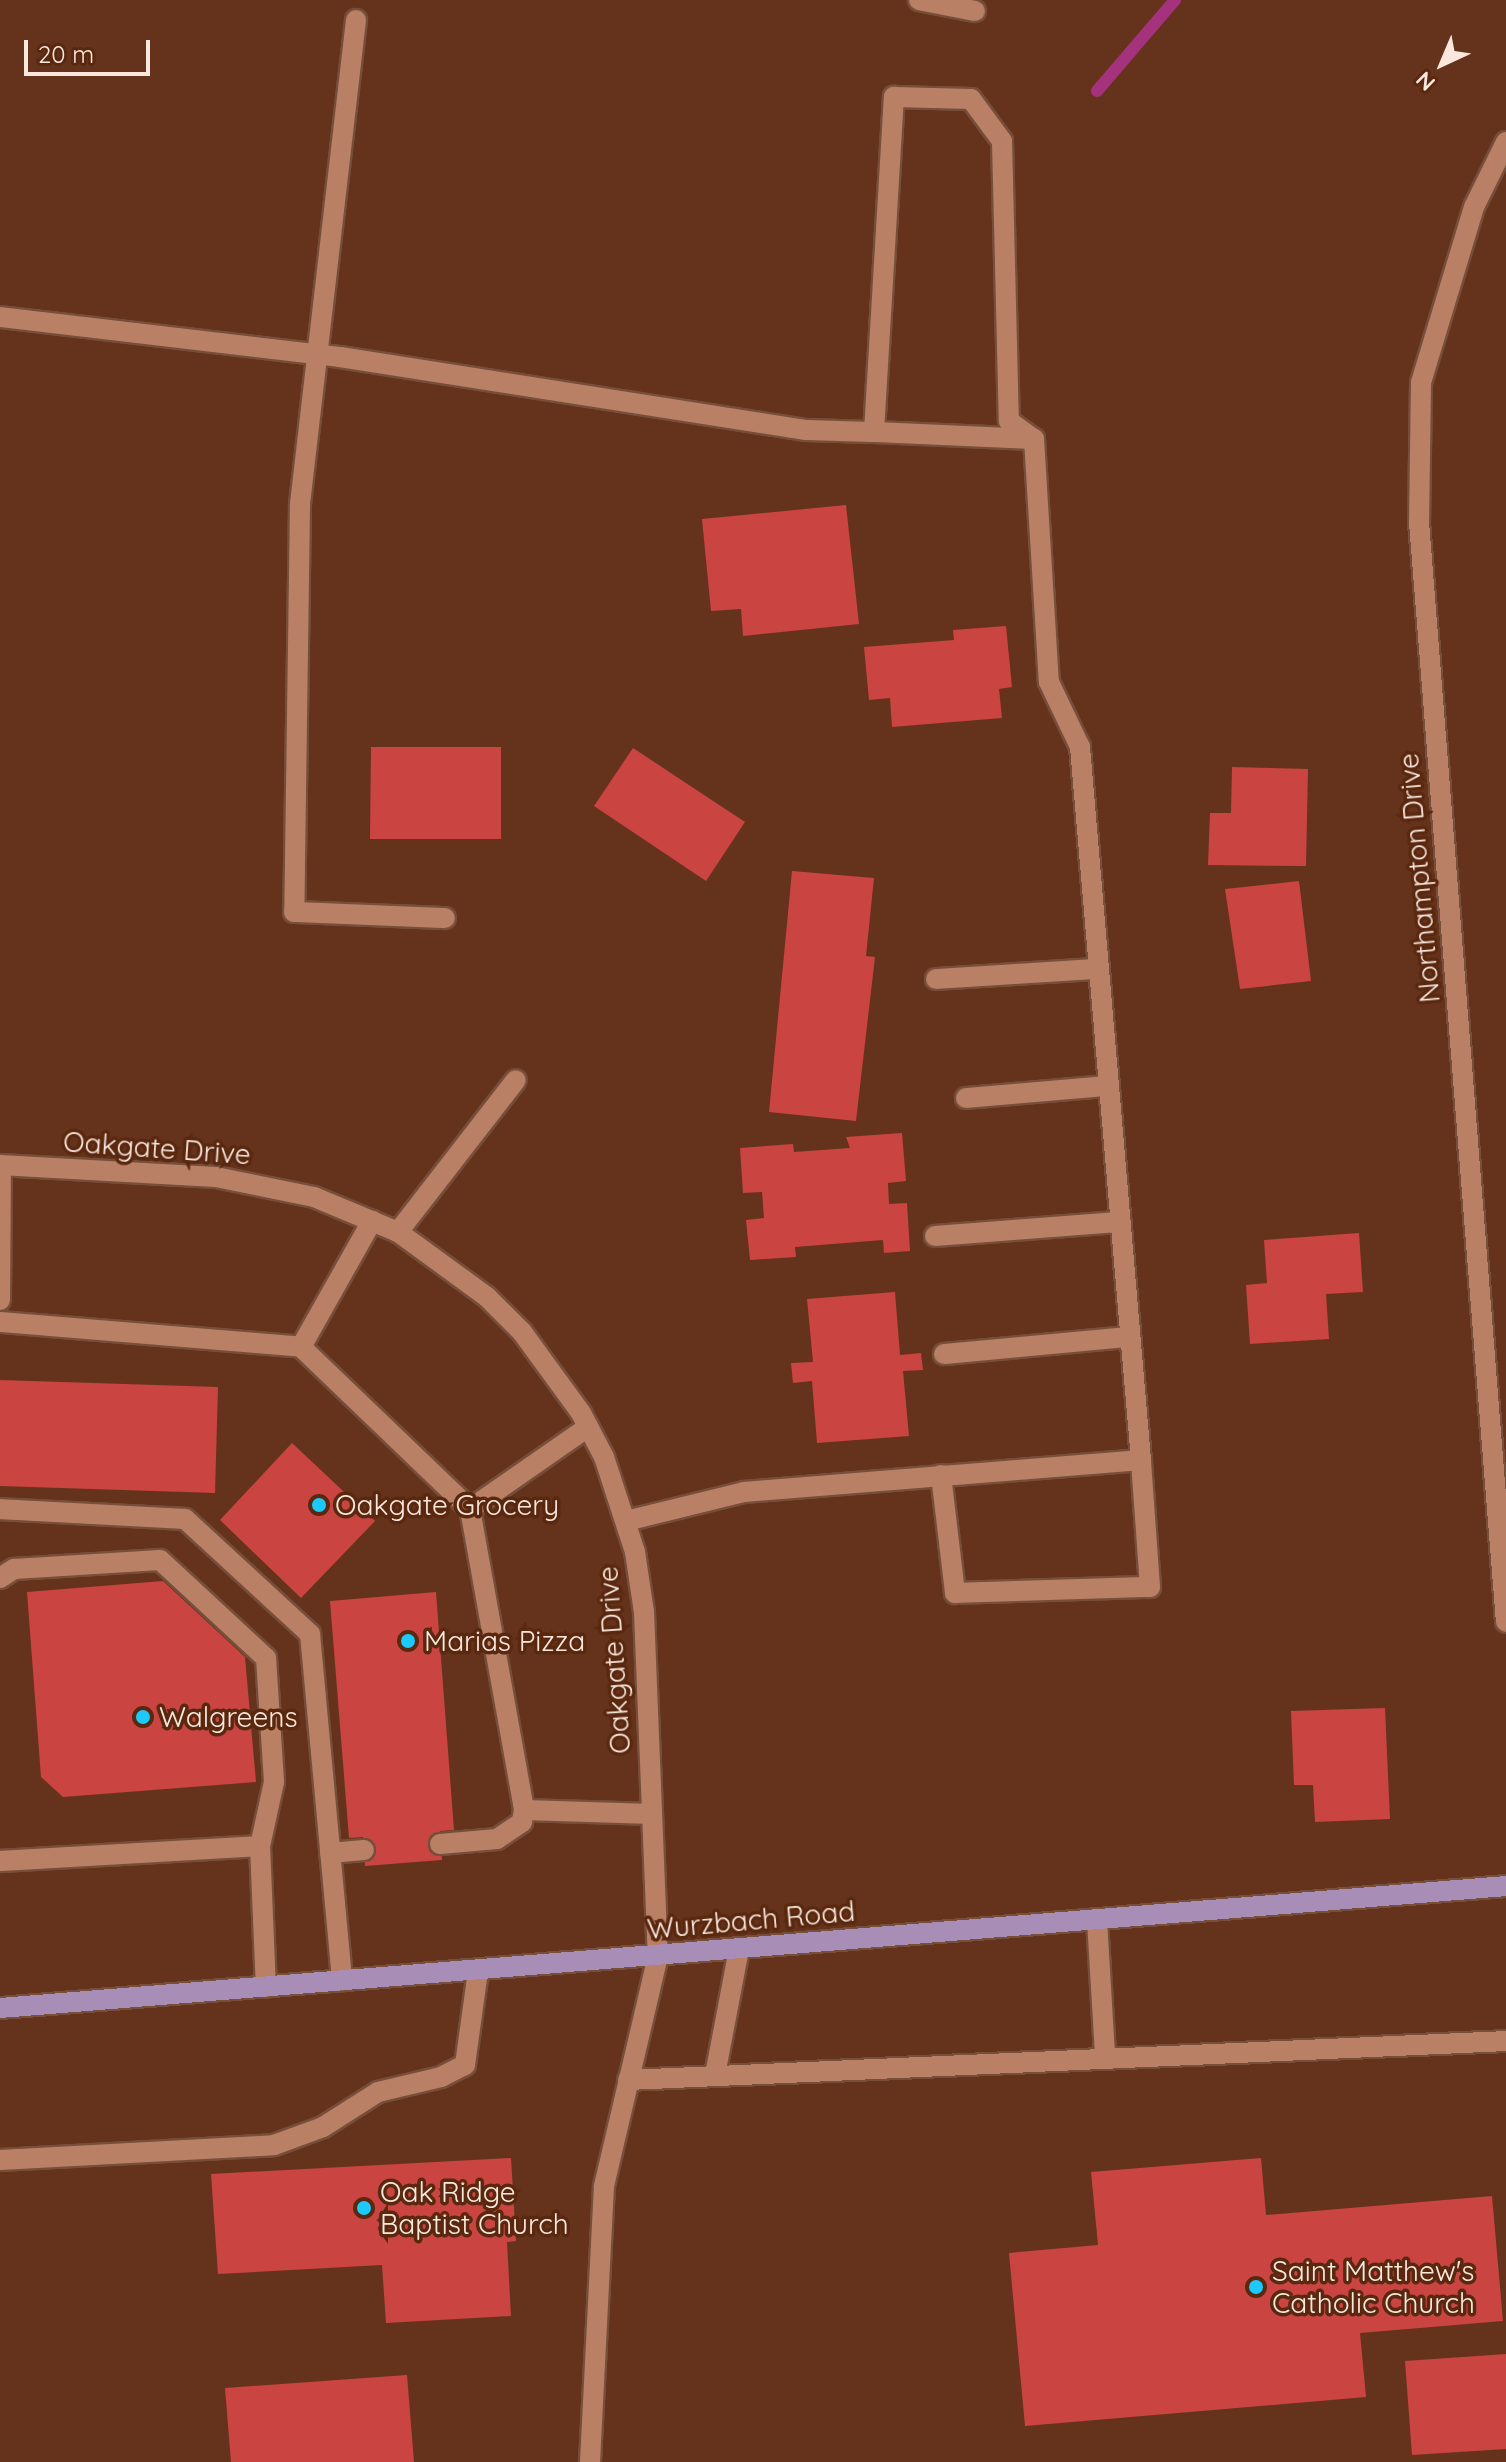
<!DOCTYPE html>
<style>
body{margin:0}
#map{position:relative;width:1506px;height:2462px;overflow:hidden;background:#65331b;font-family:Quicksand,sans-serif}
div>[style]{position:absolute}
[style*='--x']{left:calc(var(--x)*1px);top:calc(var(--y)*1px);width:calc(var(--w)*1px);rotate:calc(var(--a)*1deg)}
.stream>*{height:12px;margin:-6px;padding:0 6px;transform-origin:6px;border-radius:6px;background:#a5327d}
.building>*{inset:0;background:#ca4442}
.roads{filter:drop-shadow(2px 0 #764e3a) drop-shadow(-2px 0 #764e3a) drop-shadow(0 2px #764e3a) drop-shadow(0 -2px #764e3a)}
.lane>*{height:20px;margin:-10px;padding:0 10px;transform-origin:10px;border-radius:10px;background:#ba8066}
.street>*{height:20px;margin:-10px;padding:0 10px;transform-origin:10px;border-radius:10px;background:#ba8066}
.primary>*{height:20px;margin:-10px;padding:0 10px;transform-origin:10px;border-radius:10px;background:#a88eb6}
.dots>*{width:22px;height:22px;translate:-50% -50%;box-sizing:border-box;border:4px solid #59280f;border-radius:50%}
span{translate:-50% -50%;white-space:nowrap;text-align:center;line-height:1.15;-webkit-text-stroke:7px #59280f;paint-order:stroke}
.street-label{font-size:28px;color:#fae7de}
.poi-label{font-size:28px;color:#fae7de}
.left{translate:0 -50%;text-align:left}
.north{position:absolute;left:1402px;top:24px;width:80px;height:80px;-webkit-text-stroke:6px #59280f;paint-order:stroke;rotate:224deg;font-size:22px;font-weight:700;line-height:32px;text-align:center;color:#fae7de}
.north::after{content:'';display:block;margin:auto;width:28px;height:36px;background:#fae7de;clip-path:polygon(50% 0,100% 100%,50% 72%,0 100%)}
.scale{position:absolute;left:24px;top:40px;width:126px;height:36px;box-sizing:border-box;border:4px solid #fae7de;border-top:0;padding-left:10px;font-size:24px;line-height:28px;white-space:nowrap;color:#fae7de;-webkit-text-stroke:6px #59280f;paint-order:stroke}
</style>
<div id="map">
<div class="stream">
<div style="--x:1097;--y:91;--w:120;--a:-49.4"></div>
</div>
<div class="building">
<div style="clip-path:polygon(846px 505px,859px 624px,743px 636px,741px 609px,711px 611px,702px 519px)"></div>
<div style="clip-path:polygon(1006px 626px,1012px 687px,999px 689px,1002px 718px,892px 727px,890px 698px,869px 700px,864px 647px,954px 640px,953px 630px)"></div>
<div style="clip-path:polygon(371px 747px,501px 747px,501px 839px,370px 839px)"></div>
<div style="clip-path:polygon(633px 748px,745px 822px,706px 881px,594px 806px)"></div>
<div style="clip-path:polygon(1232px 767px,1308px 769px,1306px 866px,1208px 865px,1210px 813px,1231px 813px)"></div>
<div style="clip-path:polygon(792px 871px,874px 878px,866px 956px,875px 957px,856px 1121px,769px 1112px)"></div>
<div style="clip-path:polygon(1299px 881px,1311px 981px,1240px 989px,1225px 889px)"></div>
<div style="clip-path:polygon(902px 1133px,906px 1181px,888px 1183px,889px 1204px,907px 1203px,910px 1251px,884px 1253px,883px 1240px,795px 1247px,796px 1257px,750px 1260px,746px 1220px,764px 1218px,762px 1192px,743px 1193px,740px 1148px,793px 1144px,794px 1152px,850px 1148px,846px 1137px)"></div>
<div style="clip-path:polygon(1359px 1233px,1363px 1292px,1326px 1294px,1329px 1339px,1250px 1344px,1246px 1285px,1267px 1283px,1264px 1240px)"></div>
<div style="clip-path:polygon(895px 1292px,900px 1355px,921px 1353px,923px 1370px,903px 1371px,909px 1436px,817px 1443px,812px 1381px,793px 1383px,791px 1363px,813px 1362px,807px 1299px)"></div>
<div style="clip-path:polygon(0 1380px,218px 1387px,215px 1493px,0 1486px)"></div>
<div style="clip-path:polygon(292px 1443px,375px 1521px,301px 1598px,220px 1520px)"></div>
<div style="clip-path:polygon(163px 1581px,245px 1657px,256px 1782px,63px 1797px,41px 1777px,27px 1592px)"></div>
<div style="clip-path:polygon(436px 1592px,454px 1830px,440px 1831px,442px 1860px,365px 1866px,363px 1837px,349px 1838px,330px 1601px)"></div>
<div style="clip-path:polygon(1385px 1708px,1390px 1819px,1315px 1822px,1313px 1785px,1294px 1785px,1291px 1711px)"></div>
<div style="clip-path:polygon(511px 2158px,516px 2241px,507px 2242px,511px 2316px,386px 2323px,382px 2265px,218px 2274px,211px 2174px)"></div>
<div style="clip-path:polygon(1261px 2158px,1266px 2215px,1492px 2196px,1503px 2321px,1360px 2333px,1366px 2397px,1025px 2426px,1009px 2253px,1098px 2245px,1091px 2172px)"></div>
<div style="clip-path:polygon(1506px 2354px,1506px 2449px,1412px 2455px,1405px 2361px)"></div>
<div style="clip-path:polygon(407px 2375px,414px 2462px,231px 2462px,225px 2388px)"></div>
</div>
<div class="roads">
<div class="lane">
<div style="--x:919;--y:0;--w:57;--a:11.1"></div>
<div style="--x:356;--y:20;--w:487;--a:96.6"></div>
<div style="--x:300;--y:504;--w:408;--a:90.8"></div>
<div style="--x:294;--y:912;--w:151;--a:2.3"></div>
<div style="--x:0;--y:317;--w:342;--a:6.7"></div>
<div style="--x:340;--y:357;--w:472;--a:8.9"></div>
<div style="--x:806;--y:430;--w:68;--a:1.7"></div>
<div style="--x:874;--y:432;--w:336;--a:-86.6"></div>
<div style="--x:894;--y:97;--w:77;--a:1.5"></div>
<div style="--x:971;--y:99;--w:52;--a:53.6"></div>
<div style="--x:1002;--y:141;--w:280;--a:88.6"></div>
<div style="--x:1009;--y:421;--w:31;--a:36"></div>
<div style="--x:1034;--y:439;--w:243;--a:86.5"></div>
<div style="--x:1049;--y:682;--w:72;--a:64.5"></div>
<div style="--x:1080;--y:747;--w:716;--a:85.11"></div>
<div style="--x:1141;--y:1460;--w:398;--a:175.4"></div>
<div style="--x:744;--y:1492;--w:122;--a:166.2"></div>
<div style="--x:874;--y:432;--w:160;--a:2.5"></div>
<div style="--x:936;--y:979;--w:161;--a:-3.6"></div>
<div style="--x:966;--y:1098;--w:141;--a:-4.9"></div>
<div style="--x:398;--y:1232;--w:192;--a:-52.2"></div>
<div style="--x:935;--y:1236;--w:183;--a:-4.4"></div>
<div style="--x:0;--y:1300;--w:135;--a:-89.6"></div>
<div style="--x:0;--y:1322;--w:302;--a:4.7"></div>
<div style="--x:301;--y:1347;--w:234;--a:43.8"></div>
<div style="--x:470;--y:1509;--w:306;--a:79.8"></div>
<div style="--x:524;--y:1810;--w:128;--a:1.8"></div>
<div style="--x:301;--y:1347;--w:145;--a:-60.6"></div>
<div style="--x:944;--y:1354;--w:186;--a:-5.3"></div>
<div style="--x:941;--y:1475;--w:119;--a:83.2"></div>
<div style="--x:955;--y:1593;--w:195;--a:-1.8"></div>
<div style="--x:1150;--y:1587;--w:127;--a:-94.1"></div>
<div style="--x:0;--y:1509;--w:185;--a:3.1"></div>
<div style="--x:185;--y:1519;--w:170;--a:42.6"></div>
<div style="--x:310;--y:1634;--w:348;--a:84.7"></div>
<div style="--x:470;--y:1509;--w:144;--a:-34.8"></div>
<div style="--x:0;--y:1578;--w:17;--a:-33"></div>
<div style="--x:14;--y:1569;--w:146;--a:-3.5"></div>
<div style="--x:160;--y:1560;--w:144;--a:42.8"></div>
<div style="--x:266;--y:1658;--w:124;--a:86.3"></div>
<div style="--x:274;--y:1782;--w:66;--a:102.3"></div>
<div style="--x:440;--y:1844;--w:57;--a:-5"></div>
<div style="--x:497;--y:1839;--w:30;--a:-34"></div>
<div style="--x:522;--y:1822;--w:12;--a:-81"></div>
<div style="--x:330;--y:1853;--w:34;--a:-5"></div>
<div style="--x:0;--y:1861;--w:260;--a:-3.3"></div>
<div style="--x:260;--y:1846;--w:141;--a:87.6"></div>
<div style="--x:1097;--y:1920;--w:135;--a:86.6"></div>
<div style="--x:715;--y:2075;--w:128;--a:-79.2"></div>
<div style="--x:628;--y:2080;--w:879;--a:-2.54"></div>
<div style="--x:0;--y:2160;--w:274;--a:-3.1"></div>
<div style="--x:274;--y:2145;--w:52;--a:-20.2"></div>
<div style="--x:323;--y:2127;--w:65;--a:-32.5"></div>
<div style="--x:378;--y:2092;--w:65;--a:-13.4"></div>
<div style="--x:441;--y:2077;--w:27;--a:-27"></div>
<div style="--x:465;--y:2065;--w:95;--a:-82.1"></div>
<div style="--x:590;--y:2462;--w:276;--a:-87.1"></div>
<div style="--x:604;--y:2186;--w:236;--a:-76.8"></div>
</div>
<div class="street">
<div style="--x:1506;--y:142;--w:72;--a:116.2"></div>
<div style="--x:1474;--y:207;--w:183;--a:106.8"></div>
<div style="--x:1421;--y:382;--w:140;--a:90.8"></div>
<div style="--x:1419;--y:522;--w:1103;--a:85.48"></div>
<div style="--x:0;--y:1165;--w:216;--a:3.2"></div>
<div style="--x:216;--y:1177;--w:100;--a:11.5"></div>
<div style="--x:314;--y:1197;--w:91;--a:22.6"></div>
<div style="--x:398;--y:1232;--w:110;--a:36.1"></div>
<div style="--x:487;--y:1297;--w:49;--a:45"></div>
<div style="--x:522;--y:1332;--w:100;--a:53.9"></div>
<div style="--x:581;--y:1413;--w:50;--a:62.4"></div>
<div style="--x:604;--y:1457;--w:100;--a:71.9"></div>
<div style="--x:635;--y:1552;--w:61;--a:81.5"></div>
<div style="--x:644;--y:1612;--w:344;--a:87.7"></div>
</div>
<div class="primary">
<div style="--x:0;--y:2008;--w:1511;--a:-4.63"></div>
</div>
</div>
<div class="dots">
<div style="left:319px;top:1505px;background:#1bc9fc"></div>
<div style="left:408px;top:1641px;background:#1bc9fc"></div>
<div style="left:143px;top:1717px;background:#1bc9fc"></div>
<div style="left:364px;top:2208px;background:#1bc9fc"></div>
<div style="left:1256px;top:2287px;background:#1bc9fc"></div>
</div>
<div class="street-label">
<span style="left:1419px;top:878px;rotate:-95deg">Northampton Drive</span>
<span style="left:157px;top:1148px;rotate:4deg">Oakgate Drive</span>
<span style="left:614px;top:1660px;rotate:-94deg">Oakgate Drive</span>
<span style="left:751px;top:1920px;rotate:-5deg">Wurzbach Road</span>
</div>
<div class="poi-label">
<span class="left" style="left:335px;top:1505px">Oakgate Grocery</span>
<span class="left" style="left:424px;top:1641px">Marias Pizza</span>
<span class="left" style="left:159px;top:1717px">Walgreens</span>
<span class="left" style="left:380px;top:2208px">Oak Ridge<br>Baptist Church</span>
<span class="left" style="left:1272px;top:2287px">Saint Matthew's<br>Catholic Church</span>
</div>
<div class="north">N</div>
<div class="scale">20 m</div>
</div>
